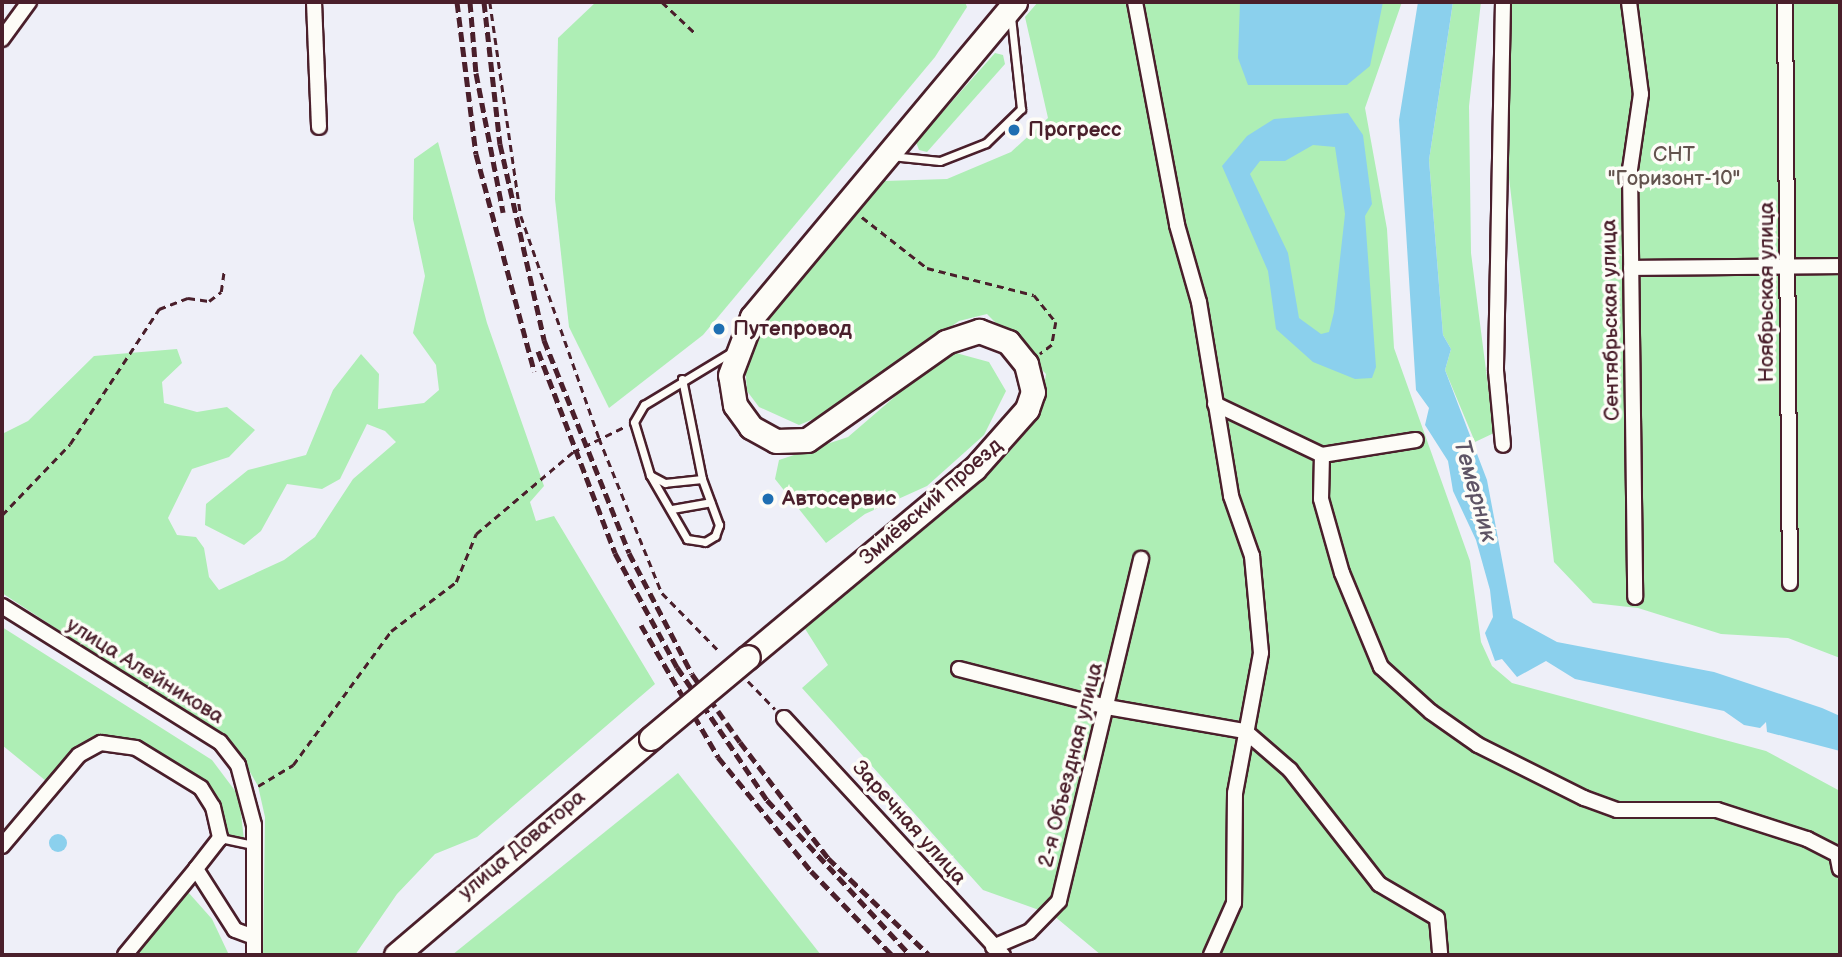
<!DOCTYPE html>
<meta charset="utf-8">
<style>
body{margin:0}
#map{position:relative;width:1842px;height:957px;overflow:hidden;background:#eeeff8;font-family:"Balsamiq Sans",sans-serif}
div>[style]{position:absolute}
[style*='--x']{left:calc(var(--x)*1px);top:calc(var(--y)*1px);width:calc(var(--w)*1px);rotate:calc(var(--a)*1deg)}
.green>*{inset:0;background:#aeeeb5}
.water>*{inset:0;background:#8bd0ed}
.round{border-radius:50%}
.path>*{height:2.5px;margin-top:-1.25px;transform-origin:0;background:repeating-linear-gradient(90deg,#4a1f2b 0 7px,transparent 0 12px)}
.roads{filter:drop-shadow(2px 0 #4a1f2b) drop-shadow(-2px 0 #4a1f2b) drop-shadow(0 2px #4a1f2b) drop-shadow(0 -2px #4a1f2b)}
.lane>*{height:7px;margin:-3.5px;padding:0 3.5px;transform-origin:3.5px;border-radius:3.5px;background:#fdfcf7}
.street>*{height:14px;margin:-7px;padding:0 7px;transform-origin:7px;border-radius:7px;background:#fdfcf7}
.primary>*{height:23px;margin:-11.5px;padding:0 11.5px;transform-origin:11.5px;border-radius:11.5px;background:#fdfcf7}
.rail>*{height:5px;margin-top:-2.5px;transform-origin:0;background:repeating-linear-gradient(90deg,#4a1f2b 0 10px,transparent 0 15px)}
.bridges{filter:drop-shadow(2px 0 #4a1f2b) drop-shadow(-2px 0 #4a1f2b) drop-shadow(0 2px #4a1f2b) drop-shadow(0 -2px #4a1f2b)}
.primary-bridge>*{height:23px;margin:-11.5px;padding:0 11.5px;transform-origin:11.5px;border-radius:11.5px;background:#fdfcf7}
.dots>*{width:19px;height:19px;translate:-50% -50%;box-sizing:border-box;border:4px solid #fdfcf7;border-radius:50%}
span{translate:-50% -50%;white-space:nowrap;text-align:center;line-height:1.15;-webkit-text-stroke:7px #fdfcf7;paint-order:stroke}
.poi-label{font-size:21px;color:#4a1f2b;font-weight:700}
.left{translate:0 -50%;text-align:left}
.park-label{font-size:21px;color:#63534e}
.street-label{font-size:21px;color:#4a1f2b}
.water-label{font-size:23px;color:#5e5465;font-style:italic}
.frame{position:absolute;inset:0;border:4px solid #4a1f2b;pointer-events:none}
</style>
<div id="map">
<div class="green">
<div style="clip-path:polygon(596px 2px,965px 2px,967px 7px,935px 57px,703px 335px,609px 408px,569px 327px,555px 199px,558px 38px)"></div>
<div style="clip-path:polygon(1038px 2px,1402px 2px,1365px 108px,1387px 229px,1394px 348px,1470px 561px,1481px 642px,1492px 666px,1512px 683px,1766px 751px,1840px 791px,1840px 955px,1101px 955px,1053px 915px,983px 890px,802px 688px,828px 665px,802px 624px,1011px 450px,1039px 416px,1046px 374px,987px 314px,959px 321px,828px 413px,799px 425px,759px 407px,747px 391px,745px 362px,774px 308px,864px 197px,884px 181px,947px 179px,1011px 152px,1048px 118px,1025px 17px)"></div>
<div style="clip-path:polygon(1453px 2px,1481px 2px,1469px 106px,1471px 253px,1494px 433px,1475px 442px,1445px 370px,1451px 349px,1443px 335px,1429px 160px)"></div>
<div style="clip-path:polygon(1511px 2px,1840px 2px,1840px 658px,1788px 638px,1721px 634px,1638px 608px,1593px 603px,1554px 562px,1506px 152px)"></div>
<div style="clip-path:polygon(995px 53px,1003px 55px,1005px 64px,927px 152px,919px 150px,916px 142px)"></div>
<div style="clip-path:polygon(438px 142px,487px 323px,544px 486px,530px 502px,536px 521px,554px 516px,655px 684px,477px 837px,435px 854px,397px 894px,355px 955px,263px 955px,265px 817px,258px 786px,235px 746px,2px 593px,2px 434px,28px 421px,94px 356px,177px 349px,182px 363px,162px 382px,164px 403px,197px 412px,227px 407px,255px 430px,229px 457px,192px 469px,168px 518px,177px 535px,196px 537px,204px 548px,209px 577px,219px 590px,284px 560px,315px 537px,353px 479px,396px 442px,385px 431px,367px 424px,340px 479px,322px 489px,287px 484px,261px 531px,244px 545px,205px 525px,206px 504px,248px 470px,306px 455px,333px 390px,361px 354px,379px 374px,378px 409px,424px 403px,439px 390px,436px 365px,413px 333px,425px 276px,413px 219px,414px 159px)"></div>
<div style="clip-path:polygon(956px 353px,989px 362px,1006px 391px,984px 435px,927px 486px,865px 514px,826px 543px,775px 479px,779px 460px,848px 437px,934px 363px)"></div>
<div style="clip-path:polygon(2px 627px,212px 760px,239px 796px,244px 840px,225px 836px,222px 822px,173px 763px,101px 741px,2px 842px,46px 781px,2px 745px)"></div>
<div style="clip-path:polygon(678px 773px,821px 955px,452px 955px)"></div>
<div style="clip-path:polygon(188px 892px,212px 919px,229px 955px,125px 955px,177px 893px)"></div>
</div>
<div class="water">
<div style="clip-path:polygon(1240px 2px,1383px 2px,1370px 66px,1347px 85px,1248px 85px,1238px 58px)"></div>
<div style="clip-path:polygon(1418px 2px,1453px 2px,1429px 160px,1443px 335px,1451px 349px,1445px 370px,1487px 480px,1513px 618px,1557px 642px,1714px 672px,1822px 708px,1840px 716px,1840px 751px,1767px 732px,1766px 722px,1760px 728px,1744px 725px,1724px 711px,1575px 679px,1546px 661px,1517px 677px,1502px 659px,1495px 661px,1485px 633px,1493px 617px,1490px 590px,1476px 540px,1453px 491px,1448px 461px,1425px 425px,1429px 408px,1416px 390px,1399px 120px)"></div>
<div style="clip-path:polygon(evenodd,1348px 113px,1363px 135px,1372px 204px,1365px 216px,1376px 367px,1372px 378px,1355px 379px,1313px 362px,1276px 329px,1268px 271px,1222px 166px,1247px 136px,1274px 119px,1348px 113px,1313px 145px,1335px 147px,1345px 214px,1334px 312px,1329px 332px,1321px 334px,1299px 318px,1288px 253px,1250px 174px,1260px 161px,1285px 161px,1313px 145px)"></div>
<div class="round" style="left:49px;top:834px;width:18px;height:18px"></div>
</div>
<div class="path">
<div style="--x:490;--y:2;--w:216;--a:81.8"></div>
<div style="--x:521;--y:216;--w:235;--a:70.6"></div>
<div style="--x:599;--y:438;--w:167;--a:67.9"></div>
<div style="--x:662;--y:593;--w:84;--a:45.5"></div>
<div style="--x:662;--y:2;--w:47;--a:43.3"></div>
<div style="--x:862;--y:217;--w:83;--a:38.1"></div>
<div style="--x:927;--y:268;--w:110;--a:14.2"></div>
<div style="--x:1034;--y:295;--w:35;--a:51"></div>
<div style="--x:1056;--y:322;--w:23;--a:100"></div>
<div style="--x:1052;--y:345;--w:15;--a:143"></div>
<div style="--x:2;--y:515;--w:98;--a:-46.2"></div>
<div style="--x:70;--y:444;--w:162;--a:-56.6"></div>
<div style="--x:159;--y:309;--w:31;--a:-21"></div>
<div style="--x:188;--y:298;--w:21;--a:8"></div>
<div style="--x:209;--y:301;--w:15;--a:-37"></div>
<div style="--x:221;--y:292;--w:22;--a:-82"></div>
<div style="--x:748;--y:681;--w:39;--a:46"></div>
<div style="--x:258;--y:786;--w:41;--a:-31"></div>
<div style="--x:293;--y:765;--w:166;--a:-53.8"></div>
<div style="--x:391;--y:631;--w:81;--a:-37"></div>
<div style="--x:456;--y:582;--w:52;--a:-67.4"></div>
<div style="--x:476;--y:534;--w:127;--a:-40.2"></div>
<div style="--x:573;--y:452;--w:57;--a:-26.1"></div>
</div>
<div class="roads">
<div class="lane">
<div style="--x:891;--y:156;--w:49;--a:5.8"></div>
<div style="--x:940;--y:161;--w:49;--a:-21.4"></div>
<div style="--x:986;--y:143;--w:49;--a:-44.2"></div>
<div style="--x:1021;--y:109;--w:93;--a:-96.2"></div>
<div style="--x:650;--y:475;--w:74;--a:60"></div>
<div style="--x:687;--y:539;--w:18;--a:9"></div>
<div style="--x:705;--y:542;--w:12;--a:-31"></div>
<div style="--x:715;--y:536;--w:12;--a:-70"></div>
<div style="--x:719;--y:525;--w:49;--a:-110.3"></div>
<div style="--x:702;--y:479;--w:102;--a:-101.3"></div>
<div style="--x:702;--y:479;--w:37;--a:174"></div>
<div style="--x:665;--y:483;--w:17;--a:-152"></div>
<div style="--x:650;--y:475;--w:55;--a:-106.8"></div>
<div style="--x:634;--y:422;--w:20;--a:-60"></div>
<div style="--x:644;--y:405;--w:104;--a:-31.2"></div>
<div style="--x:672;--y:509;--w:39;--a:-10"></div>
<div style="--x:220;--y:838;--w:35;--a:12"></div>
</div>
<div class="street">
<div style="--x:314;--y:2;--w:125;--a:87.7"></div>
<div style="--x:1135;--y:2;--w:227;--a:79.3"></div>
<div style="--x:1177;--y:225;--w:80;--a:74.1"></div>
<div style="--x:1199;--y:302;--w:197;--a:80.6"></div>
<div style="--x:1231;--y:496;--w:64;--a:70.7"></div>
<div style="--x:1252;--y:556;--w:97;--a:84.7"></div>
<div style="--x:1261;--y:653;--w:142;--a:100.5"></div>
<div style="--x:1235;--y:793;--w:110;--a:90.5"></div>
<div style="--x:1234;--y:903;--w:57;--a:113.9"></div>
<div style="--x:1503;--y:2;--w:369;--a:91.1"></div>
<div style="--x:1496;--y:371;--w:74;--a:84.6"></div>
<div style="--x:1629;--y:2;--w:93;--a:82.6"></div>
<div style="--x:1641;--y:94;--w:76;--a:98.3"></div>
<div style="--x:1630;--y:169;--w:428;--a:89.3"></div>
<div style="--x:1785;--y:2;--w:581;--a:89.51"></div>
<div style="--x:2;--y:39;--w:46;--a:-53.9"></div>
<div style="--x:1631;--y:268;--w:209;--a:-0.5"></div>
<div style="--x:1215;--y:404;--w:119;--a:25.5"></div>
<div style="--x:1322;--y:455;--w:95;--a:-9.1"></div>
<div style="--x:1322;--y:455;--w:44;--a:91.3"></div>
<div style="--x:1321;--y:499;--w:77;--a:74.2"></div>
<div style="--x:1342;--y:573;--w:102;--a:67.5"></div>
<div style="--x:1381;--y:667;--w:67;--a:42"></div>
<div style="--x:1431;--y:712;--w:57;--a:35.1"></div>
<div style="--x:1478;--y:745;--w:119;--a:26.6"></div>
<div style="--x:1584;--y:798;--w:35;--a:20"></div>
<div style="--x:1617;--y:810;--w:100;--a:0"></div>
<div style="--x:1717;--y:810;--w:95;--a:17.9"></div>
<div style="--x:1807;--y:839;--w:34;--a:27"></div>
<div style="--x:1837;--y:854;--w:15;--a:79"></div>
<div style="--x:2;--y:606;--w:257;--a:32"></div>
<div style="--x:220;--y:742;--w:29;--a:52"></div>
<div style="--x:238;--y:765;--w:62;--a:75.1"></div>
<div style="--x:254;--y:825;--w:130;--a:90"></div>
<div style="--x:959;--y:669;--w:153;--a:14.4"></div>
<div style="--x:1107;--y:707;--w:140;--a:9.9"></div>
<div style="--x:1245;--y:731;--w:60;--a:40.9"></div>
<div style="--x:1290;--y:770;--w:145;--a:52"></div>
<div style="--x:1379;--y:884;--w:67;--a:30.4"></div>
<div style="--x:1437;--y:918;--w:37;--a:85"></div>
<div style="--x:784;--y:718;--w:323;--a:47.3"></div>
<div style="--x:2;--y:846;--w:119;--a:-49.8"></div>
<div style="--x:79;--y:755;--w:25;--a:-29"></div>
<div style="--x:101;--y:743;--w:35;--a:8"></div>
<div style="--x:136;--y:748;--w:76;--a:31.6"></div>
<div style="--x:201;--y:788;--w:22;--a:58"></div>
<div style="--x:213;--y:807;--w:32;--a:77"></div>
<div style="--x:220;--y:838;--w:39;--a:128"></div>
<div style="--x:993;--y:947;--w:39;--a:-23"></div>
<div style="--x:1029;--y:932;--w:43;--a:-45.9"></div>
<div style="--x:1059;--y:901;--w:352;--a:-76.5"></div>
<div style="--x:125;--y:955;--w:112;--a:-50.5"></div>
<div style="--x:196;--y:869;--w:72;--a:57.4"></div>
<div style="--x:235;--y:930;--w:20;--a:20"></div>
</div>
<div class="primary">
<div style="--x:748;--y:657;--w:294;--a:-39.8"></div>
<div style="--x:974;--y:469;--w:80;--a:-48.5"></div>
<div style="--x:1027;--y:409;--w:18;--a:-71"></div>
<div style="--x:1033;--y:392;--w:29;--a:-104"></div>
<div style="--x:1026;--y:364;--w:28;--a:-129"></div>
<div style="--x:1008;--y:342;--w:31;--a:-159"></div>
<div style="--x:979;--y:331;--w:35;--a:162"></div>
<div style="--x:946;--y:342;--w:170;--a:144.8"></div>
<div style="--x:807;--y:440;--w:31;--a:178"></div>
<div style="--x:776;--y:441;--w:29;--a:-151"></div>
<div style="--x:751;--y:427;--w:27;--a:-126"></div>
<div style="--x:735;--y:405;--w:30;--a:-99"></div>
<div style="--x:730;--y:375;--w:62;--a:-69.2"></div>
<div style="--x:752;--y:317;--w:410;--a:-50.1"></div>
<div style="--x:396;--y:955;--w:335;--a:-40.4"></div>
</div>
</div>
<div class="rail">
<div style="--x:457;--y:2;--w:153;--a:82.9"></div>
<div style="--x:476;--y:154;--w:225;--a:75"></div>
<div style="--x:470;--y:2;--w:71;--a:85.2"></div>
<div style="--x:476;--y:73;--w:142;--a:79"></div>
<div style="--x:484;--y:2;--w:143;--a:83.6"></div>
<div style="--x:500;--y:144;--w:201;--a:77.3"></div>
<div style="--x:544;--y:340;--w:229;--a:68.2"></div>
<div style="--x:629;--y:553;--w:136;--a:62.5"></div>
<div style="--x:692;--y:674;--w:83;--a:54.8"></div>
<div style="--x:740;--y:742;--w:146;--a:52.8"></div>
<div style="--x:828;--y:858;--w:140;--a:43.8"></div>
<div style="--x:538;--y:351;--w:216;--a:69.1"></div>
<div style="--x:615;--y:553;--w:130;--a:61.5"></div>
<div style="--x:677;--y:667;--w:161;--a:55.9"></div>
<div style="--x:767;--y:800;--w:211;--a:47.3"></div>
<div style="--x:641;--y:625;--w:153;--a:59.7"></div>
<div style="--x:718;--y:757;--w:147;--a:50.8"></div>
<div style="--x:811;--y:871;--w:117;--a:46"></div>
</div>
<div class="bridges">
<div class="primary-bridge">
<div style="--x:651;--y:738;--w:126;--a:-39.9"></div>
</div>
</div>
<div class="dots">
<div style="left:1014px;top:130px;background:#1f6fb2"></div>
<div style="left:719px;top:329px;background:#1f6fb2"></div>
<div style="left:768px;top:499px;background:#1f6fb2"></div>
</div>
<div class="poi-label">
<span class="left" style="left:1028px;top:130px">Прогресс</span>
<span class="left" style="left:733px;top:329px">Путепровод</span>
<span class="left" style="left:782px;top:499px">Автосервис</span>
</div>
<div class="park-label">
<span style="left:1674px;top:167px">СНТ<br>"Горизонт-10"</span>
</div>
<div class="street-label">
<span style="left:1767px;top:292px;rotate:-90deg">Ноябрьская улица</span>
<span style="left:1611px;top:320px;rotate:-91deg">Сентябрьская улица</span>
<span style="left:931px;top:502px;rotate:-41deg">Змиёвский проезд</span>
<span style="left:145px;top:671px;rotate:32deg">улица Алейникова</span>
<span style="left:1071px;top:765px;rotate:-76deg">2-я Объездная улица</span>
<span style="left:909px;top:823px;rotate:48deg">Заречная улица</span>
<span style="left:522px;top:845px;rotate:-40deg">улица Доватора</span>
</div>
<div class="water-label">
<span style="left:1475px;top:491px;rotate:74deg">Темерник</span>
</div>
<div class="frame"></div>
</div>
